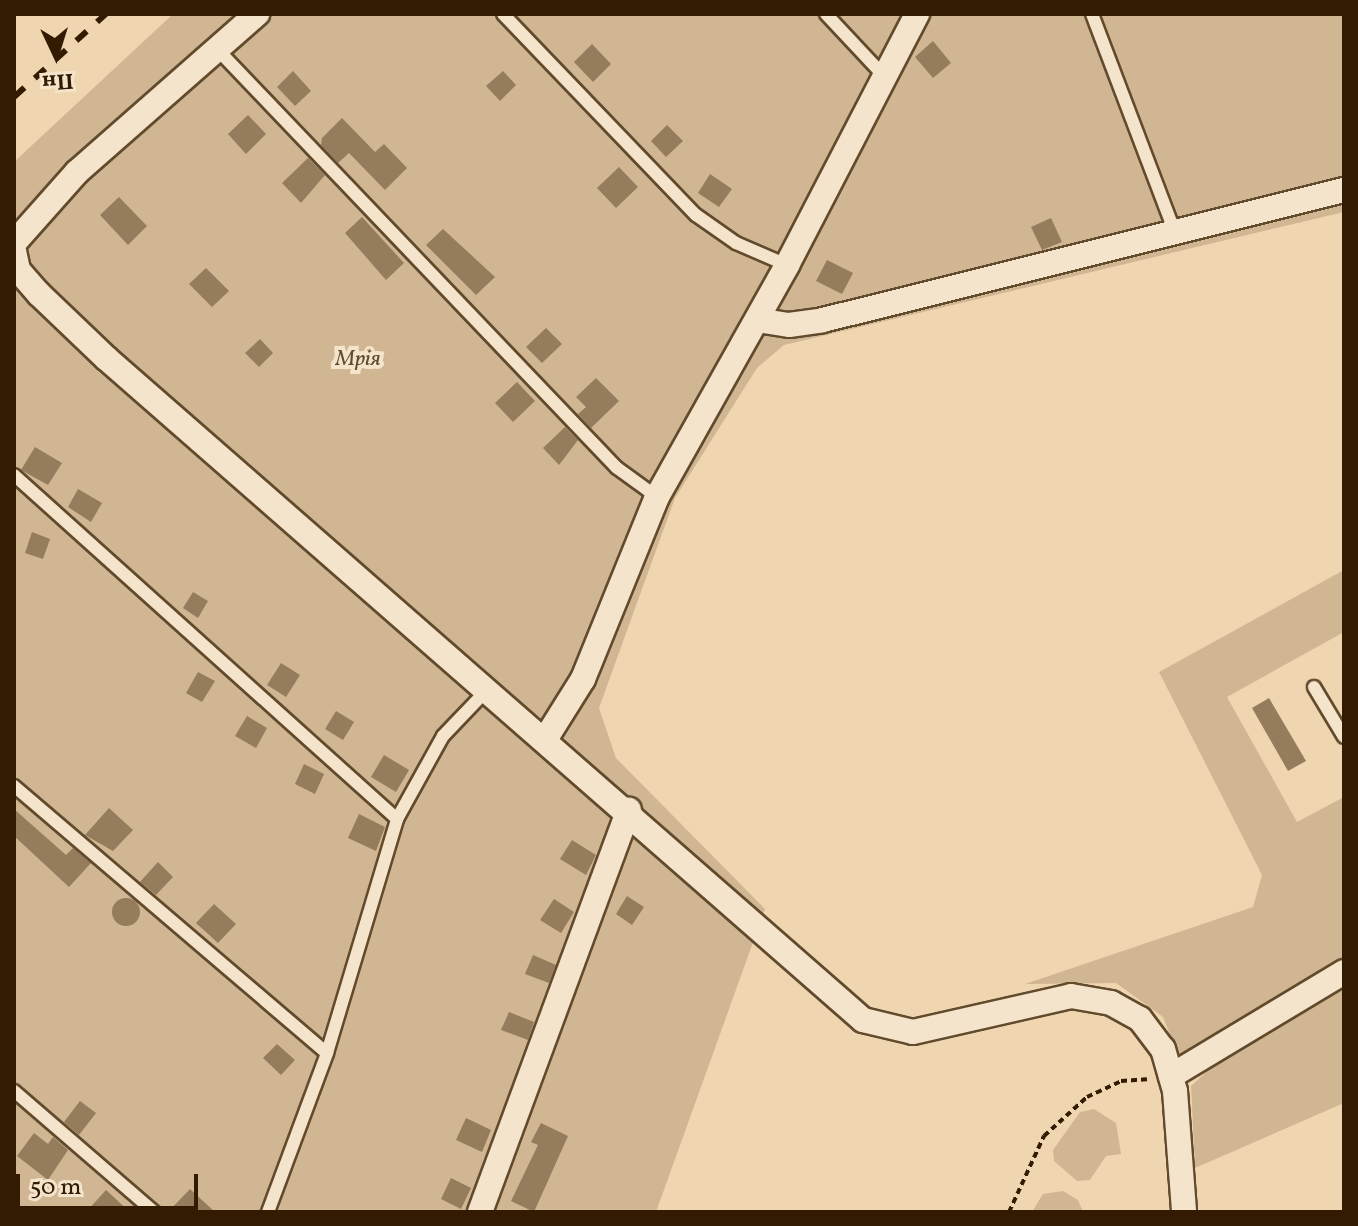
<!DOCTYPE html>
<meta charset="utf-8">
<style>
body{margin:0}
#map{position:relative;width:1358px;height:1226px;overflow:hidden;background:#f0d6b0;font-family:Vollkorn,serif}
div>[style]{position:absolute}
[style*='--x']{left:calc(var(--x)*1px);top:calc(var(--y)*1px);width:calc(var(--w)*1px);rotate:calc(var(--a)*1deg)}
.green>*{inset:0;background:#d0b692}
.building>*{inset:0;background:#957c5c}
.round{border-radius:50%}
.path>*{height:4px;margin-top:-2px;transform-origin:0;background:repeating-linear-gradient(90deg,#321b00 0 6px,transparent 0 10px)}
.roads{filter:drop-shadow(2px 0 #624a2c) drop-shadow(-2px 0 #624a2c) drop-shadow(0 2px #624a2c) drop-shadow(0 -2px #624a2c)}
.lane>*{height:12px;margin:-6px;padding:0 6px;transform-origin:6px;border-radius:6px;background:#f5e4cc}
.street>*{height:24px;margin:-12px;padding:0 12px;transform-origin:12px;border-radius:12px;background:#f5e4cc}
.rail>*{height:6px;margin-top:-3px;transform-origin:0;background:repeating-linear-gradient(90deg,#321b00 0 14px,transparent 0 28px)}
span{translate:-50% -50%;white-space:nowrap;text-align:center;line-height:1.15;-webkit-text-stroke:8px #f5e4cc;paint-order:stroke}
.park-label{font-size:22px;color:#614a2c;font-style:italic}
.frame{position:absolute;inset:0;border:16px solid #321b00;pointer-events:none}
.north{position:absolute;left:16px;top:16px;width:80px;height:80px;-webkit-text-stroke:6px #f5e4cc;paint-order:stroke;rotate:176deg;font-size:22px;font-weight:700;line-height:32px;text-align:center;color:#321b00}
.north::after{content:'';display:block;margin:auto;width:28px;height:36px;background:#321b00;clip-path:polygon(50% 0,100% 100%,50% 72%,0 100%)}
.scale{position:absolute;left:16px;top:1174px;width:182px;height:36px;box-sizing:border-box;border:4px solid #321b00;border-top:0;padding-left:10px;font-size:24px;line-height:28px;white-space:nowrap;color:#321b00;-webkit-text-stroke:6px #f5e4cc;paint-order:stroke}
</style>
<div id="map">
<div class="green">
<div style="clip-path:polygon(173px 14px,1344px 14px,1344px 212px,784px 345px,757px 368px,675px 498px,599px 708px,616px 758px,765px 909px,656px 1212px,14px 1212px,14px 162px)"></div>
<div style="clip-path:polygon(1344px 570px,1344px 632px,1227px 697px,1297px 822px,1344px 797px,1344px 961px,1187px 1056px,1177px 1053px,1163px 1017px,1116px 983px,1025px 984px,1253px 907px,1262px 875px,1159px 672px)"></div>
<div style="clip-path:polygon(1344px 982px,1344px 1103px,1195px 1168px,1191px 1086px,1229px 1051px)"></div>
<div style="clip-path:polygon(1094px 1109px,1116px 1123px,1121px 1154px,1106px 1156px,1090px 1180px,1077px 1181px,1054px 1161px,1053px 1150px,1080px 1112px)"></div>
<div style="clip-path:polygon(1063px 1191px,1078px 1200px,1083px 1212px,1032px 1212px,1043px 1194px)"></div>
</div>
<div class="building">
<div style="clip-path:polygon(933px 41px,951px 63px,933px 78px,915px 57px)"></div>
<div style="clip-path:polygon(592px 44px,611px 64px,593px 82px,574px 62px)"></div>
<div style="clip-path:polygon(293px 71px,311px 91px,295px 106px,277px 87px)"></div>
<div style="clip-path:polygon(503px 71px,516px 85px,500px 101px,486px 86px)"></div>
<div style="clip-path:polygon(248px 115px,266px 134px,246px 154px,228px 134px)"></div>
<div style="clip-path:polygon(342px 118px,375px 152px,384px 144px,407px 168px,385px 190px,349px 153px,338px 163px,321px 145px,322px 138px)"></div>
<div style="clip-path:polygon(667px 125px,683px 141px,666px 157px,651px 141px)"></div>
<div style="clip-path:polygon(308px 158px,325px 175px,301px 203px,282px 183px)"></div>
<div style="clip-path:polygon(619px 167px,638px 187px,616px 208px,597px 188px)"></div>
<div style="clip-path:polygon(710px 174px,732px 189px,719px 207px,698px 193px)"></div>
<div style="clip-path:polygon(119px 197px,147px 226px,128px 245px,100px 215px)"></div>
<div style="clip-path:polygon(362px 217px,404px 263px,386px 280px,345px 233px)"></div>
<div style="clip-path:polygon(1051px 218px,1062px 242px,1042px 250px,1031px 227px)"></div>
<div style="clip-path:polygon(443px 229px,495px 277px,476px 295px,426px 245px)"></div>
<div style="clip-path:polygon(827px 260px,853px 273px,842px 294px,816px 281px)"></div>
<div style="clip-path:polygon(206px 268px,229px 291px,212px 307px,189px 284px)"></div>
<div style="clip-path:polygon(546px 328px,562px 344px,542px 363px,526px 347px)"></div>
<div style="clip-path:polygon(260px 339px,273px 353px,259px 367px,245px 353px)"></div>
<div style="clip-path:polygon(596px 378px,619px 401px,591px 428px,578px 414px,586px 407px,576px 397px)"></div>
<div style="clip-path:polygon(517px 382px,535px 401px,513px 422px,495px 403px)"></div>
<div style="clip-path:polygon(565px 427px,578px 440px,559px 465px,543px 448px)"></div>
<div style="clip-path:polygon(35px 447px,62px 463px,48px 485px,21px 470px)"></div>
<div style="clip-path:polygon(78px 489px,102px 503px,91px 522px,68px 507px)"></div>
<div style="clip-path:polygon(32px 532px,50px 539px,43px 559px,25px 553px)"></div>
<div style="clip-path:polygon(193px 592px,208px 601px,198px 618px,183px 608px)"></div>
<div style="clip-path:polygon(281px 663px,300px 675px,286px 697px,267px 685px)"></div>
<div style="clip-path:polygon(198px 672px,215px 681px,202px 702px,186px 693px)"></div>
<div style="clip-path:polygon(1269px 698px,1306px 761px,1288px 771px,1252px 708px)"></div>
<div style="clip-path:polygon(336px 711px,354px 722px,343px 740px,325px 729px)"></div>
<div style="clip-path:polygon(247px 716px,267px 728px,256px 748px,235px 736px)"></div>
<div style="clip-path:polygon(384px 755px,409px 770px,396px 792px,371px 777px)"></div>
<div style="clip-path:polygon(304px 764px,324px 774px,315px 794px,295px 784px)"></div>
<div style="clip-path:polygon(109px 808px,133px 830px,113px 851px,85px 835px)"></div>
<div style="clip-path:polygon(14px 809px,66px 855px,73px 848px,91px 863px,69px 887px,14px 836px)"></div>
<div style="clip-path:polygon(359px 814px,385px 827px,376px 851px,348px 838px)"></div>
<div style="clip-path:polygon(572px 840px,596px 855px,586px 875px,560px 859px)"></div>
<div style="clip-path:polygon(158px 862px,173px 877px,156px 895px,140px 882px)"></div>
<div style="clip-path:polygon(627px 896px,644px 907px,632px 925px,616px 914px)"></div>
<div class="round" style="left:112px;top:898px;width:28px;height:28px"></div>
<div style="clip-path:polygon(554px 899px,574px 912px,561px 933px,540px 920px)"></div>
<div style="clip-path:polygon(214px 904px,236px 924px,218px 943px,196px 923px)"></div>
<div style="clip-path:polygon(533px 955px,556px 965px,549px 983px,525px 974px)"></div>
<div style="clip-path:polygon(509px 1012px,534px 1022px,528px 1040px,501px 1030px)"></div>
<div style="clip-path:polygon(277px 1044px,295px 1060px,281px 1075px,263px 1058px)"></div>
<div style="clip-path:polygon(80px 1101px,96px 1113px,79px 1135px,64px 1122px)"></div>
<div style="clip-path:polygon(466px 1118px,491px 1130px,482px 1152px,456px 1140px)"></div>
<div style="clip-path:polygon(541px 1123px,568px 1136px,534px 1212px,511px 1201px,538px 1145px,531px 1142px)"></div>
<div style="clip-path:polygon(34px 1133px,48px 1144px,53px 1137px,68px 1150px,48px 1180px,17px 1156px)"></div>
<div style="clip-path:polygon(451px 1178px,471px 1188px,461px 1209px,441px 1199px)"></div>
<div style="clip-path:polygon(190px 1189px,215px 1212px,168px 1212px)"></div>
<div style="clip-path:polygon(106px 1190px,130px 1212px,86px 1212px)"></div>
</div>
<div class="path">
<div style="--x:1009;--y:1212;--w:84;--a:-65.3"></div>
<div style="--x:1044;--y:1136;--w:58;--a:-42.2"></div>
<div style="--x:1087;--y:1097;--w:38;--a:-25"></div>
<div style="--x:1121;--y:1081;--w:26;--a:-4"></div>
</div>
<div class="roads">
<div class="lane">
<div style="--x:503;--y:14;--w:279;--a:46.2"></div>
<div style="--x:696;--y:215;--w:49;--a:35"></div>
<div style="--x:736;--y:243;--w:56;--a:23.3"></div>
<div style="--x:826;--y:14;--w:85;--a:46.9"></div>
<div style="--x:1092;--y:14;--w:234;--a:69.2"></div>
<div style="--x:217;--y:49;--w:579;--a:46.33"></div>
<div style="--x:617;--y:468;--w:49;--a:35.9"></div>
<div style="--x:14;--y:475;--w:515;--a:41.93"></div>
<div style="--x:1314;--y:687;--w:58;--a:59"></div>
<div style="--x:14;--y:786;--w:411;--a:40.5"></div>
<div style="--x:14;--y:1091;--w:185;--a:40.8"></div>
<div style="--x:268;--y:1212;--w:170;--a:-69.6"></div>
<div style="--x:327;--y:1053;--w:244;--a:-73.3"></div>
<div style="--x:397;--y:819;--w:95;--a:-61"></div>
<div style="--x:443;--y:736;--w:59;--a:-46.4"></div>
</div>
<div class="street">
<div style="--x:14;--y:243;--w:95;--a:-48.4"></div>
<div style="--x:77;--y:172;--w:240;--a:-41.3"></div>
<div style="--x:14;--y:251;--w:19;--a:78"></div>
<div style="--x:18;--y:270;--w:32;--a:49"></div>
<div style="--x:39;--y:294;--w:93;--a:43.7"></div>
<div style="--x:106;--y:358;--w:1006;--a:41.17"></div>
<div style="--x:863;--y:1020;--w:51;--a:13.5"></div>
<div style="--x:913;--y:1032;--w:162;--a:-12.8"></div>
<div style="--x:1071;--y:996;--w:41;--a:9.9"></div>
<div style="--x:1111;--y:1003;--w:33;--a:29"></div>
<div style="--x:1140;--y:1019;--w:38;--a:53"></div>
<div style="--x:1163;--y:1049;--w:44;--a:74.1"></div>
<div style="--x:1175;--y:1091;--w:121;--a:85.7"></div>
<div style="--x:757;--y:320;--w:32;--a:9"></div>
<div style="--x:789;--y:325;--w:34;--a:-8"></div>
<div style="--x:823;--y:320;--w:537;--a:-14.01"></div>
<div style="--x:546;--y:738;--w:70;--a:-57.9"></div>
<div style="--x:583;--y:679;--w:196;--a:-67.9"></div>
<div style="--x:657;--y:497;--w:266;--a:-60.7"></div>
<div style="--x:787;--y:265;--w:283;--a:-62.6"></div>
<div style="--x:1171;--y:1076;--w:202;--a:-31"></div>
<div style="--x:480;--y:1212;--w:429;--a:-69.7"></div>
</div>
</div>
<div class="rail">
<div style="--x:14;--y:97;--w:124;--a:-42.1"></div>
</div>
<div class="park-label">
<span style="left:358px;top:360px">Мрія</span>
</div>
<div class="frame"></div>
<div class="north">Пн</div>
<div class="scale">50 m</div>
</div>
